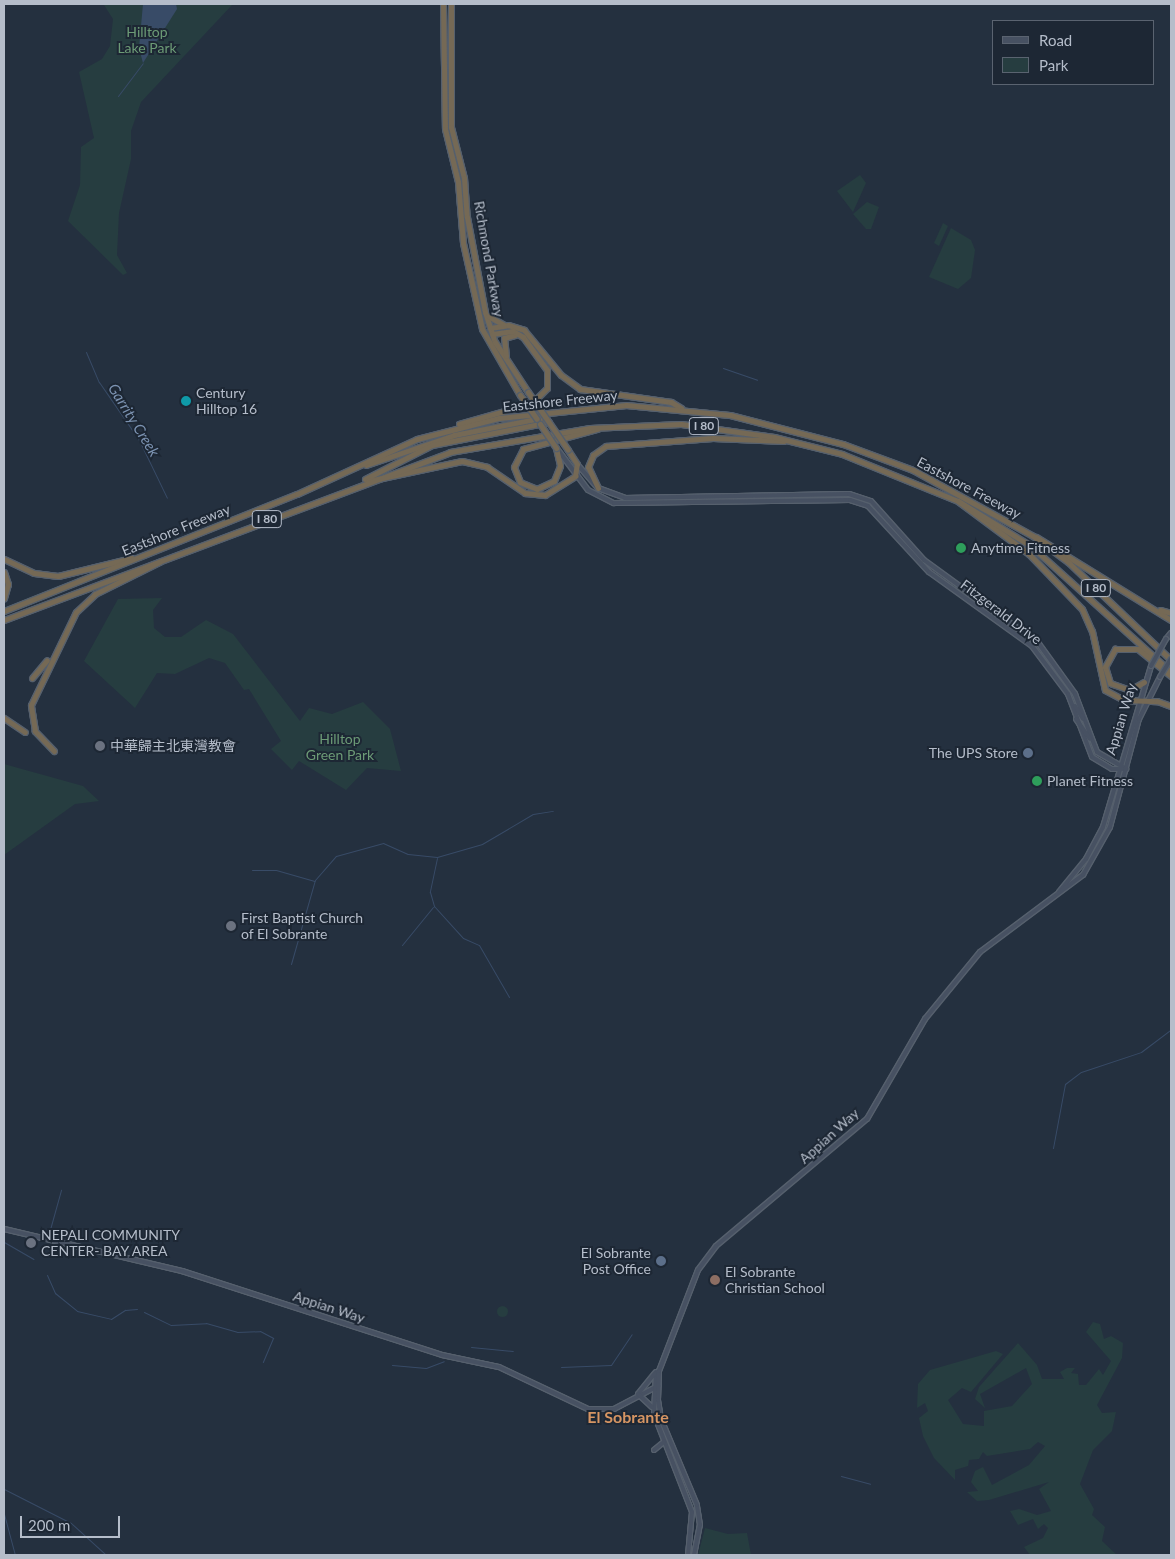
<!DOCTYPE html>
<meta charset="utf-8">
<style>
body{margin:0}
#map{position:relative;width:1175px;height:1559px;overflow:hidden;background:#24303f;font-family:Lato,"Noto Sans SC",sans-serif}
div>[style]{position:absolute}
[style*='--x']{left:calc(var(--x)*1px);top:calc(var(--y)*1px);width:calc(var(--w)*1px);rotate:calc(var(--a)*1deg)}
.green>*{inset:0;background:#263d40}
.round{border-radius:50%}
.water>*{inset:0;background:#384b67}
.stream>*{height:1px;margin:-0.5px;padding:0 0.5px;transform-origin:0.5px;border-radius:0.5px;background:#384b67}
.roads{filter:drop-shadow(1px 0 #56606d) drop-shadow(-1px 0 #56606d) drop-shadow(0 1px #56606d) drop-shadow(0 -1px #56606d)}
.secondary>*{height:4px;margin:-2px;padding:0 2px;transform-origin:2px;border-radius:2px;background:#475162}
.highway>*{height:5px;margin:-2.5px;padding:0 2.5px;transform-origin:2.5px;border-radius:2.5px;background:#756955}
.bridges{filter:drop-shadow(1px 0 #56606d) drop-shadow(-1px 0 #56606d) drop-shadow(0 1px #56606d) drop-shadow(0 -1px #56606d)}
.secondary-bridge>*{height:4px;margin:-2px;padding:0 2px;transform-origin:2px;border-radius:2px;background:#475162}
.highway-bridge>*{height:5px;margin:-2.5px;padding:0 2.5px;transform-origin:2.5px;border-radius:2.5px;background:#756955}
.dots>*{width:14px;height:14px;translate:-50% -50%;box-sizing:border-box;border:2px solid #1d2734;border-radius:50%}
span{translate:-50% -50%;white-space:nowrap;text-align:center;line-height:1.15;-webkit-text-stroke:4px #1d2734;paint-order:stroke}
.shield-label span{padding:1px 4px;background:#1d2734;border:1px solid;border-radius:4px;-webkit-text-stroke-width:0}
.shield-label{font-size:12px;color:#b5bdca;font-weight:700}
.park-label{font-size:14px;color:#6c9b76}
.street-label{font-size:14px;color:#b5bdca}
.poi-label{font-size:14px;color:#b5bdca}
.left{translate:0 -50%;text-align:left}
.right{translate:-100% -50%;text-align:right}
.water-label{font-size:15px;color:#7c93b2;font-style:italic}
.quarter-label{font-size:16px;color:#d69563;font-weight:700}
.frame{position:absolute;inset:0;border:5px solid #b5bdca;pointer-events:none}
.legend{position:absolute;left:992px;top:20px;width:162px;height:65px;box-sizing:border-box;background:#1d2734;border:1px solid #5a6370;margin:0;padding:6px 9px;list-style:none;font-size:15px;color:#b5bdca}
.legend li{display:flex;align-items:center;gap:10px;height:25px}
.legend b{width:25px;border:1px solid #5a6370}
.scale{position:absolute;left:20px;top:1516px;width:100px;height:22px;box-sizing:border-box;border:2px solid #b5bdca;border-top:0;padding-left:6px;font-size:15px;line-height:18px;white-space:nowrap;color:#b5bdca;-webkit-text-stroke:4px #1d2734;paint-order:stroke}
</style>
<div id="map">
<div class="green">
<div style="clip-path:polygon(88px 4px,233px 4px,141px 102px,131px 131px,131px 159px,119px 213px,117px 255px,127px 273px,123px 275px,68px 221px,80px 185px,81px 147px,94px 138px,79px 72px,102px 59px,110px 46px,113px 19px,104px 5px)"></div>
<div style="clip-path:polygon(860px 175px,866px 183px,853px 212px,837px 191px)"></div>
<div style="clip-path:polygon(867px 202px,879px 207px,871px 229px,866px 229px,853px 214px)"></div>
<div style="clip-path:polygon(943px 223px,948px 226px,939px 246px,934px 243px)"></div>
<div style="clip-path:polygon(951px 228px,971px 240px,975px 250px,971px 278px,958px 289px,929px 277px)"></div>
<div style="clip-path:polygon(162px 598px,153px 610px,154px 628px,165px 637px,181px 637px,206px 620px,233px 634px,300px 721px,309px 708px,332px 714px,363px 702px,390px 729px,401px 771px,367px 768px,346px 790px,299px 761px,292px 770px,271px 749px,281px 741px,249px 689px,244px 690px,225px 663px,209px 658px,175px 674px,157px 673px,135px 708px,84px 661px,118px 599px)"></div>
<div style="clip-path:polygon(4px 764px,83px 786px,99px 801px,75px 804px,4px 855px)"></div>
<div class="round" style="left:496.5px;top:1305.5px;width:11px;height:11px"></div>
<div style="clip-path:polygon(1093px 1322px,1100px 1324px,1104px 1339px,1111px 1336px,1123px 1343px,1122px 1358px,1097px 1405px,1102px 1413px,1116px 1412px,1112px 1431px,1093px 1450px,1080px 1484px,1094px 1509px,1092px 1515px,1105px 1527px,1102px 1541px,1117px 1555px,1030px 1555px,1024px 1547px,1043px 1538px,1048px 1528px,1044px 1524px,1038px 1529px,1033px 1519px,1018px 1525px,1010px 1511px,1019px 1509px,1037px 1515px,1051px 1511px,1039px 1489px,1049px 1482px,989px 1500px,977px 1501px,967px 1492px,978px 1491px,971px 1482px,975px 1471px,983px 1467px,992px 1485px,1029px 1465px,1045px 1446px,1038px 1442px,1030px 1449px,987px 1456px,983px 1452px,979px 1459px,969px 1460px,968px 1466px,955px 1470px,955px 1480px,934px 1458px,923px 1436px,919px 1418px,928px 1411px,925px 1403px,917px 1408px,918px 1384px,930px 1370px,996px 1351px,1003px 1354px,971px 1392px,962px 1388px,948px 1400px,963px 1424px,984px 1426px,984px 1411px,1012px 1406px,1032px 1384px,1026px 1368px,980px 1394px,985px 1408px,975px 1399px,979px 1387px,1018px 1343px,1037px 1365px,1042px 1379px,1064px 1379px,1060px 1372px,1067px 1368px,1075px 1368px,1071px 1373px,1078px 1374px,1079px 1385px,1086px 1385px,1099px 1369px,1103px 1375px,1111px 1361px,1086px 1332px)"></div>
<div style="clip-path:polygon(705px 1528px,728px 1534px,747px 1533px,751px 1555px,698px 1555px)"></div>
</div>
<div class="water">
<div style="clip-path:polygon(143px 4px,176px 4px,177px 9px,143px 63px,139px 48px)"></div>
</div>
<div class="stream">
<div style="--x:118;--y:96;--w:41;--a:-52.9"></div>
<div style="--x:86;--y:352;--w:33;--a:67"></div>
<div style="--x:99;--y:382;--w:70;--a:55.4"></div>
<div style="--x:139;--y:440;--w:64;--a:64.2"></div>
<div style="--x:723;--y:368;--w:36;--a:19"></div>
<div style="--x:437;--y:858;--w:35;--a:102"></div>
<div style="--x:430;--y:892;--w:15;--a:74"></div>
<div style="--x:434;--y:906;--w:43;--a:47.8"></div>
<div style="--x:463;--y:938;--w:17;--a:24"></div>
<div style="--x:479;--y:945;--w:60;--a:60"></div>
<div style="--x:252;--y:870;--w:24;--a:0"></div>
<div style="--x:276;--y:870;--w:40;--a:16"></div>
<div style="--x:402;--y:945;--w:49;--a:-50.8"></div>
<div style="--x:291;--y:964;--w:87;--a:-74.1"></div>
<div style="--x:315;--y:880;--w:32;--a:-49"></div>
<div style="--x:336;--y:856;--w:49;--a:-15.5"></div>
<div style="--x:383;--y:843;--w:27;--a:24"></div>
<div style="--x:408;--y:854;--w:29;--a:6"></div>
<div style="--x:437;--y:857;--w:47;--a:-16.1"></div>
<div style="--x:482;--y:844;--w:59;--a:-30.5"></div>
<div style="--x:533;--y:814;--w:20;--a:-9"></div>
<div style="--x:1053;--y:1148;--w:65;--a:-79.4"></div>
<div style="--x:1065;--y:1084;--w:20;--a:-37"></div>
<div style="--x:1081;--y:1072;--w:63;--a:-18.4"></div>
<div style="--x:1141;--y:1052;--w:38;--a:-37"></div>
<div style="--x:49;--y:1233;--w:45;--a:-74.4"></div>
<div style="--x:4;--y:1242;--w:34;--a:30"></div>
<div style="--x:47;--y:1275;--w:20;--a:66"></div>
<div style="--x:55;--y:1293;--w:28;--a:39"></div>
<div style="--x:77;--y:1311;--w:35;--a:13"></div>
<div style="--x:111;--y:1319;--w:17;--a:-33"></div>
<div style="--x:125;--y:1310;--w:12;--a:-5"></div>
<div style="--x:144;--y:1312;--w:30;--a:26"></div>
<div style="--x:171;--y:1325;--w:35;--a:-3"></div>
<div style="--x:206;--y:1323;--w:32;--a:16"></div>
<div style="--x:237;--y:1332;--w:23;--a:-2"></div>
<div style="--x:260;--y:1331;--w:15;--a:28"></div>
<div style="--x:273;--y:1338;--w:26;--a:113"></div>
<div style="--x:471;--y:1347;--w:42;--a:5.4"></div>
<div style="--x:392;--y:1365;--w:34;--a:5"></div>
<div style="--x:426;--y:1368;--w:19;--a:-21"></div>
<div style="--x:561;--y:1367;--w:50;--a:-2.3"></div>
<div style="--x:611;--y:1365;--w:37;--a:-56"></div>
<div style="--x:841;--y:1476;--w:30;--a:15"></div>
<div style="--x:4;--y:1489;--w:75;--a:26.9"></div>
<div style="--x:71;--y:1523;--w:47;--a:42.4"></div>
<div style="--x:4;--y:1514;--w:42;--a:75"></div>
</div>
<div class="roads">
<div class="secondary">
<div style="--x:558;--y:450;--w:50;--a:53.1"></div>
<div style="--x:588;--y:490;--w:29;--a:27"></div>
<div style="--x:614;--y:503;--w:236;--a:-0.7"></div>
<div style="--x:850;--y:500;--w:19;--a:18"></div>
<div style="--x:868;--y:506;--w:90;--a:47.3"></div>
<div style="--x:929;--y:572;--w:127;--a:35.7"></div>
<div style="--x:1032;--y:646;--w:60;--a:53.1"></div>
<div style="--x:1068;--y:694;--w:67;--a:69.1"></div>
<div style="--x:1092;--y:757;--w:23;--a:31"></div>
<div style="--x:1112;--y:769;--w:14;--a:0"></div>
<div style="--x:577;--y:464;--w:32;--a:49"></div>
<div style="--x:598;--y:488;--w:29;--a:20"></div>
<div style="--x:625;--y:498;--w:224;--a:-1"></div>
<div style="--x:849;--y:494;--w:23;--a:18"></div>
<div style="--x:871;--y:501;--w:79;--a:48.1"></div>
<div style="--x:924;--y:560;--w:142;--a:36.1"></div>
<div style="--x:1039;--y:644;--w:62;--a:54.2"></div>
<div style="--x:1075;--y:694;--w:62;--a:69.2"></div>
<div style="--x:1097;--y:752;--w:34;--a:30"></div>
<div style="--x:1166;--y:639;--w:8;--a:-50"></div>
<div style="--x:1075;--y:706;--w:15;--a:58"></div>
<div style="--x:1076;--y:719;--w:24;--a:55"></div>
<div style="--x:1059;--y:892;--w:43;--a:-50.7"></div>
<div style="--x:1086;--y:859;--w:36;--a:-62"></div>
<div style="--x:1103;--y:827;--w:168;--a:-73.4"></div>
<div style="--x:4;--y:1229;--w:183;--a:13.3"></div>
<div style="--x:182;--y:1271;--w:273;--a:17.9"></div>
<div style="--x:442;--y:1355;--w:58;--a:11.9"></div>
<div style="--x:499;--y:1367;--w:98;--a:25.3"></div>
<div style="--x:588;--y:1409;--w:26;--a:0"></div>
<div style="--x:614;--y:1409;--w:50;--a:-27.6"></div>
<div style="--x:656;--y:1372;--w:42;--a:92.7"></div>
<div style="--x:654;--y:1414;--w:105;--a:68.8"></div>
<div style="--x:692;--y:1512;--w:43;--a:95.3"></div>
<div style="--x:638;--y:1394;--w:27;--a:-51"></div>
<div style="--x:638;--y:1394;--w:19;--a:43"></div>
<div style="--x:654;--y:1450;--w:13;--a:-39"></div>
<div style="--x:694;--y:1555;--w:31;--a:-79"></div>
<div style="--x:700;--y:1525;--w:20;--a:-99"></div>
<div style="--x:697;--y:1505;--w:93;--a:-112.7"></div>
<div style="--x:661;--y:1419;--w:19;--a:-99"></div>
<div style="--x:658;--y:1400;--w:29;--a:-88"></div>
<div style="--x:659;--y:1371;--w:108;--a:-68.9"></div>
<div style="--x:698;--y:1270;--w:30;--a:-53"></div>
<div style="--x:716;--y:1246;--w:197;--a:-40.1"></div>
<div style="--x:867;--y:1119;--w:116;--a:-59.9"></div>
<div style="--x:925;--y:1019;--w:87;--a:-50.6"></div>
<div style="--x:980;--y:952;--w:129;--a:-36.8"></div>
<div style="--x:1083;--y:875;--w:55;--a:-60.6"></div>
<div style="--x:1110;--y:827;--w:112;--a:-75"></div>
<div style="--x:1139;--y:719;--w:47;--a:-63.4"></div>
</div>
<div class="highway">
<div style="--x:443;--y:4;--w:125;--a:89.1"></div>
<div style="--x:445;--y:129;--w:55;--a:76.2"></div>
<div style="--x:458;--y:182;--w:61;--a:85.3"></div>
<div style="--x:463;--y:243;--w:88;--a:77.5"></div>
<div style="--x:482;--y:329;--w:76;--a:60.1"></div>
<div style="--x:451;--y:4;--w:123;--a:90"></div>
<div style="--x:451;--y:127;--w:53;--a:75.7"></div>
<div style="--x:464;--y:178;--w:39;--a:86"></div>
<div style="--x:467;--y:217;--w:97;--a:79.3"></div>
<div style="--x:485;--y:312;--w:32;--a:72"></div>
<div style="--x:495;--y:342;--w:60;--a:56.6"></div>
<div style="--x:488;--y:316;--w:18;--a:29"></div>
<div style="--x:490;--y:328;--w:18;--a:-9"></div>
<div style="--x:508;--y:325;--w:17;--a:17"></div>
<div style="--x:524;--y:330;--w:58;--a:50.6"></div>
<div style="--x:561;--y:375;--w:24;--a:36"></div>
<div style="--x:580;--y:389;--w:92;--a:8.1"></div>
<div style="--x:671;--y:402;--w:12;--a:31"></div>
<div style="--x:506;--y:356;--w:18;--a:-96"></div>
<div style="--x:504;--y:338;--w:11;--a:-15"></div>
<div style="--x:459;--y:424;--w:76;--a:-16"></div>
<div style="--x:532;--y:403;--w:21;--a:-45"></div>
<div style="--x:547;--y:388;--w:18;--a:-90"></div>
<div style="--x:547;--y:370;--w:41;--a:-126"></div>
<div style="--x:523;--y:337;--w:12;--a:-149"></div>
<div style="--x:513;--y:331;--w:21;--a:172"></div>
<div style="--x:556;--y:448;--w:18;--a:77"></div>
<div style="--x:560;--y:466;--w:16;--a:112"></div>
<div style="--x:554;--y:481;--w:19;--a:155"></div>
<div style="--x:537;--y:489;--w:18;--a:-158"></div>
<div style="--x:520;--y:482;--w:16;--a:-112"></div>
<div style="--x:514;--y:467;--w:20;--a:-63"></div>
<div style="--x:523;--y:449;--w:77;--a:-15.1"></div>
<div style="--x:366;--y:465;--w:93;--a:-18.8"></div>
<div style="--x:454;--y:435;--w:94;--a:-11.1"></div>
<div style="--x:365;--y:479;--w:75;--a:-26.9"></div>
<div style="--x:432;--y:445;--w:119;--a:-11.1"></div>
<div style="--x:368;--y:481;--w:96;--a:-12"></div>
<div style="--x:462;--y:461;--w:26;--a:13"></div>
<div style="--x:487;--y:467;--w:46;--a:34.4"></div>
<div style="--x:525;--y:493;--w:20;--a:6"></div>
<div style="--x:545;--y:495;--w:36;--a:-32"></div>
<div style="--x:575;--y:476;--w:12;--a:-81"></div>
<div style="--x:577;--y:464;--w:17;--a:-123"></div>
<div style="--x:598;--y:488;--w:23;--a:-115"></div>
<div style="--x:588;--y:467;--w:13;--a:-67"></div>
<div style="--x:593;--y:455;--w:16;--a:-35"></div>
<div style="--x:606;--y:446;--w:107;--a:-4.3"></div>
<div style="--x:713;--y:438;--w:71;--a:2.4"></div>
<div style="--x:959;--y:502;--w:87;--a:36.6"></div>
<div style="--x:1029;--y:554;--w:76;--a:46.1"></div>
<div style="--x:1082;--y:609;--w:24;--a:66"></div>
<div style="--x:1092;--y:631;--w:60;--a:77.6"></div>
<div style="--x:1105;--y:690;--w:21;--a:28"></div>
<div style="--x:1124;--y:700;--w:33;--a:2"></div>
<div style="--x:1157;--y:701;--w:15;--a:20"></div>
<div style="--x:1036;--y:537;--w:158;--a:31.6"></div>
<div style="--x:4;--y:559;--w:33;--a:25"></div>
<div style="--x:34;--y:573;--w:24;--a:7"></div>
<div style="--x:58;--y:576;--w:76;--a:-13.7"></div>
<div style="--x:4;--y:572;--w:13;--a:72"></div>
<div style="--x:8;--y:584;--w:15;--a:106"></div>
<div style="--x:1160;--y:610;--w:11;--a:15"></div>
<div style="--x:4;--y:611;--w:315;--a:-21.8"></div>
<div style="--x:297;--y:494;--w:132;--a:-24.6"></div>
<div style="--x:417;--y:439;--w:85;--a:-14.4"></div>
<div style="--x:499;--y:418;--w:128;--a:-5.8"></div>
<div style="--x:626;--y:405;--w:104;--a:5.5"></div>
<div style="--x:730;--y:415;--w:117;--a:14.4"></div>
<div style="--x:843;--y:444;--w:75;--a:20.4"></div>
<div style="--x:913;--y:470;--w:137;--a:28.8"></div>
<div style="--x:1033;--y:536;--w:44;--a:36.6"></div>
<div style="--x:1068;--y:562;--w:142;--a:43.6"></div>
<div style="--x:4;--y:620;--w:477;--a:-20.6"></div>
<div style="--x:450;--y:452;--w:142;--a:-9.7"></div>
<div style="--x:590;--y:428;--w:91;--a:-2.5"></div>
<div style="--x:681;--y:424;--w:94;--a:8"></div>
<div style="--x:774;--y:437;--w:70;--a:14"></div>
<div style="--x:842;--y:454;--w:125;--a:22.1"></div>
<div style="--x:958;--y:501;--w:86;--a:31.7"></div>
<div style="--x:1031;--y:546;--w:188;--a:42"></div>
<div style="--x:32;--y:678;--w:23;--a:-50"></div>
<div style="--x:1144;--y:682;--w:16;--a:150"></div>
<div style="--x:1130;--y:690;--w:21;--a:-161"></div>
<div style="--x:1110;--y:683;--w:17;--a:-107"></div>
<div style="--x:1105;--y:667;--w:21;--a:-61"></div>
<div style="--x:1115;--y:649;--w:23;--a:0"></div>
<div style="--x:1138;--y:649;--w:43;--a:39.3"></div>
<div style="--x:4;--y:718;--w:25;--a:34"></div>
<div style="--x:54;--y:751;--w:28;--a:-134"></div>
<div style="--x:35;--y:731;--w:26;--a:-99"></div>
<div style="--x:31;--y:705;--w:103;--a:-64.2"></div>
<div style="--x:76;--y:612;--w:26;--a:-43"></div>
<div style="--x:95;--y:594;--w:72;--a:-26.6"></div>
</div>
</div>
<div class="bridges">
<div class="secondary-bridge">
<div style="--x:1151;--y:666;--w:31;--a:-61"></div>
<div style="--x:1160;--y:677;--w:21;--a:-59"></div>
</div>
<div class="highway-bridge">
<div style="--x:528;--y:392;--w:70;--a:55.4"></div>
<div style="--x:520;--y:395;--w:29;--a:55"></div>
<div style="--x:540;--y:424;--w:29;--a:56"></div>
</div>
</div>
<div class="dots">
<div style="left:186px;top:401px;background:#0f9aa8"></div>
<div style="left:961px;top:548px;background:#2e9e5b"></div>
<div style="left:100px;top:746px;background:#6b7280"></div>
<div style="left:1028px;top:753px;background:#5c6f8a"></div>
<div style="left:1037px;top:781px;background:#2e9e5b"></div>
<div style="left:231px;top:926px;background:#6b7280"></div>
<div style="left:31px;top:1243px;background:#6b7280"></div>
<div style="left:661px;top:1261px;background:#5c6f8a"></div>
<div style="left:715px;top:1280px;background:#8d6e63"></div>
</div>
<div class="shield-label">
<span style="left:704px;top:426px">I 80</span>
<span style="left:267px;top:519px">I 80</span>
<span style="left:1096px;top:588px">I 80</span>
</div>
<div class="park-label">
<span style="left:147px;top:40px">Hilltop<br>Lake Park</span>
<span style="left:340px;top:747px">Hilltop<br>Green Park</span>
</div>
<div class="street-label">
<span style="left:489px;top:259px;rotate:80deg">Richmond Parkway</span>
<span style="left:560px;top:401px;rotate:-6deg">Eastshore Freeway</span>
<span style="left:969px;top:488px;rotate:28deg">Eastshore Freeway</span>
<span style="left:176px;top:530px;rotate:-22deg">Eastshore Freeway</span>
<span style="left:1001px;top:612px;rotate:37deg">Fitzgerald Drive</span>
<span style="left:1121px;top:719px;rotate:-73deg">Appian Way</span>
<span style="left:829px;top:1136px;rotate:-42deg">Appian Way</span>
<span style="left:329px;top:1307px;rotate:18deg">Appian Way</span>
</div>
<div class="poi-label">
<span class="left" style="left:196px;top:401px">Century<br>Hilltop 16</span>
<span class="left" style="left:971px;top:548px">Anytime Fitness</span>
<span class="left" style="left:110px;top:746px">中華歸主北東灣教會</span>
<span class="right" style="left:1018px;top:753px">The UPS Store</span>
<span class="left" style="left:1047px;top:781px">Planet Fitness</span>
<span class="left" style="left:241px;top:926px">First Baptist Church<br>of El Sobrante</span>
<span class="left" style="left:41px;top:1243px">NEPALI COMMUNITY<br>CENTER- BAY AREA</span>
<span class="right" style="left:651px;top:1261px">El Sobrante<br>Post Office</span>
<span class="left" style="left:725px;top:1280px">El Sobrante<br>Christian School</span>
</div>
<div class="water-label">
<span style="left:134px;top:420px;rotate:58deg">Garrity Creek</span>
</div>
<div class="quarter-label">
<span style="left:628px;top:1417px">El Sobrante</span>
</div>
<div class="frame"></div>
<ul class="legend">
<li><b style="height:6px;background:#475162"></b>Road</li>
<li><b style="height:14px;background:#263d40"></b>Park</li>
</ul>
<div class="scale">200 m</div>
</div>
